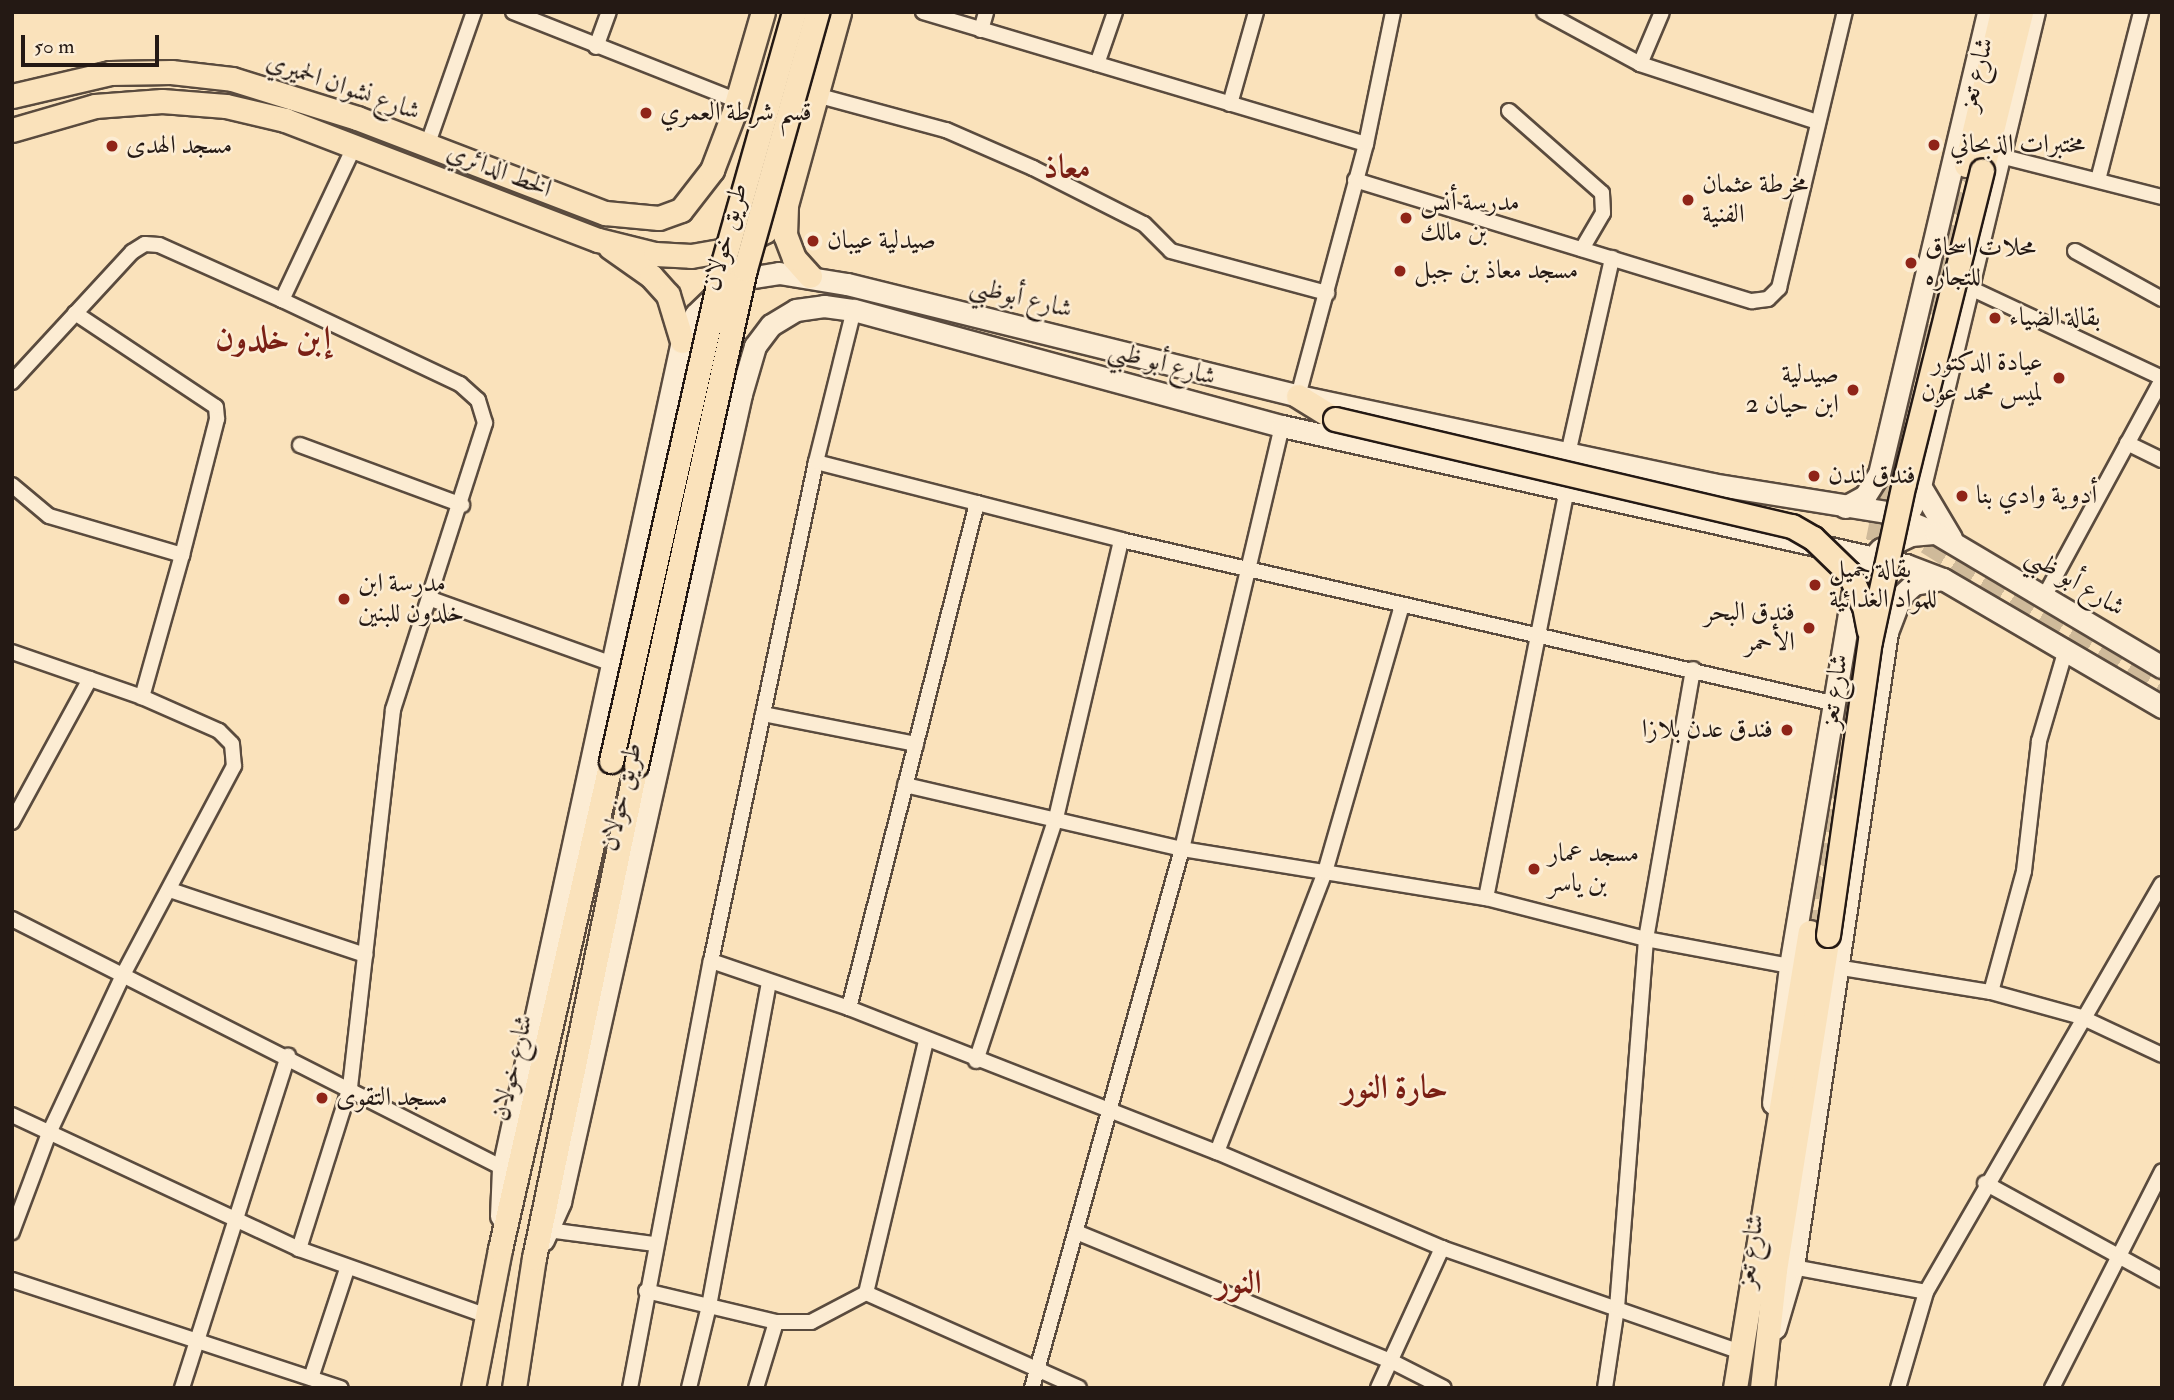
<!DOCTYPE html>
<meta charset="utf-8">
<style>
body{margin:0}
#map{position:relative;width:2174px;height:1400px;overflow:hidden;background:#fae2bb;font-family:"IM FELL Double Pica",Amiri,serif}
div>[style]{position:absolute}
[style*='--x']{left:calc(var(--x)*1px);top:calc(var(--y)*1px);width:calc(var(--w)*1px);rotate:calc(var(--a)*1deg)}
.primary-tunnel>*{height:23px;margin-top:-11.5px;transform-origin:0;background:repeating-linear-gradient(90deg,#cfba9a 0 23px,transparent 0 34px)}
.roads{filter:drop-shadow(2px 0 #5a4b3e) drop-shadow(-2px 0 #5a4b3e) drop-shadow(0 2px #5a4b3e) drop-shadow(0 -2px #5a4b3e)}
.minor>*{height:14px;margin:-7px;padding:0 7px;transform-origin:7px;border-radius:7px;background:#fcecd3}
.secondary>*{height:21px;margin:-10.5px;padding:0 10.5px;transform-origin:10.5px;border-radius:10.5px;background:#fcecd3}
.primary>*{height:23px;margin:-11.5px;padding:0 11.5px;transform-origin:11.5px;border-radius:11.5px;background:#fae2bb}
.bridges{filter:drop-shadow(2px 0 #241914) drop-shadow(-2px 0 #241914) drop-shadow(0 2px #241914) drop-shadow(0 -2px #241914)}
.primary-bridge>*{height:23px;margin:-11.5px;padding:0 11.5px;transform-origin:11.5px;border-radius:11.5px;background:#fae2bb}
.dots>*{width:19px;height:19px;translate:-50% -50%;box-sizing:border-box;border:4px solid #fcecd3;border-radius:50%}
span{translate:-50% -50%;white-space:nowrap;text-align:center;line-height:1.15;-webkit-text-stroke:5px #fcecd3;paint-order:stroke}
.street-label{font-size:26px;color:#241914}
.poi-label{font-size:26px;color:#241914}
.left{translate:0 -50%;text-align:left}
.right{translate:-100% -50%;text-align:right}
.district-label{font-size:33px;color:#7a1f14;font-weight:700}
.frame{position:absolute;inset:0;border:14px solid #241914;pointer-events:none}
.scale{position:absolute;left:21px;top:35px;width:138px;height:32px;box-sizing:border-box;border:4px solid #241914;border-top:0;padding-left:9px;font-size:21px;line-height:24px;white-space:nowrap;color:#241914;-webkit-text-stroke:5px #fcecd3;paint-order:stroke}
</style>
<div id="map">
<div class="primary-tunnel">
<div style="--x:1907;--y:523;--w:28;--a:44"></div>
<div style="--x:1927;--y:542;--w:277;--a:32"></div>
<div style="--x:1810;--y:932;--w:295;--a:-80.8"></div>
<div style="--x:1857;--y:641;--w:166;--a:-78.6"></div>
<div style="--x:1890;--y:478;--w:322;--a:-76.4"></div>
</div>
<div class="roads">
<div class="minor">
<div style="--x:513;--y:12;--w:242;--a:21.6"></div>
<div style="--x:923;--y:12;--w:462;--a:16.6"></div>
<div style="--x:1366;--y:144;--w:261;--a:105.1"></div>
<div style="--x:1544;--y:12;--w:109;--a:28.4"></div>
<div style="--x:1640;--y:64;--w:186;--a:18.1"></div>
<div style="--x:981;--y:30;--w:19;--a:-74"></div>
<div style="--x:596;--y:47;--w:37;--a:-70"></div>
<div style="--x:1097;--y:64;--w:55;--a:-70.9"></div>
<div style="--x:1640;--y:64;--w:56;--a:-67.1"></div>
<div style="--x:816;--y:95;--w:135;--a:15.1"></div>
<div style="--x:946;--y:130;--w:95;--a:23.6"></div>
<div style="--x:1033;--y:168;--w:124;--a:26.8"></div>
<div style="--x:1144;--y:224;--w:38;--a:45"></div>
<div style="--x:1171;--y:251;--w:162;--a:15.1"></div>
<div style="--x:1230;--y:104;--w:96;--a:-74.2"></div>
<div style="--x:1509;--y:111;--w:124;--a:41.4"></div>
<div style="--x:1602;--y:193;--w:20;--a:87"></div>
<div style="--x:1603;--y:213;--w:42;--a:120.3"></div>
<div style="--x:1366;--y:144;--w:135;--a:-78.4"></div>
<div style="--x:427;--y:146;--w:142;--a:-70.7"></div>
<div style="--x:2000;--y:156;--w:167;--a:14.2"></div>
<div style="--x:1355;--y:180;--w:415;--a:17"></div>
<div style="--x:1752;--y:301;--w:16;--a:-7"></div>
<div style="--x:1768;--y:299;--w:16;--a:-45"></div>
<div style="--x:1779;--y:288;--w:284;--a:-76.6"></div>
<div style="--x:2098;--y:180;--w:173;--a:-75.6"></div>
<div style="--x:2075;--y:251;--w:99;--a:28.9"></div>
<div style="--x:1968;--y:287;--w:214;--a:25.1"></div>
<div style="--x:282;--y:300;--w:171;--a:-64.8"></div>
<div style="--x:75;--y:313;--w:169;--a:33.7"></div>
<div style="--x:216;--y:407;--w:12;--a:85"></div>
<div style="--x:217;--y:419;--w:140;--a:104.4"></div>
<div style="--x:182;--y:555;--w:148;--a:105.7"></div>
<div style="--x:12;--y:382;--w:177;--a:-47.3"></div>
<div style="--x:132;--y:252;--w:15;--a:-32"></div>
<div style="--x:145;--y:244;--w:14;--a:4"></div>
<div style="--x:159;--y:245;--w:135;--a:24.1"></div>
<div style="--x:282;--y:300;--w:197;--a:25.3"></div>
<div style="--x:460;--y:384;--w:24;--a:42"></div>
<div style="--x:478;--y:400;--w:24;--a:73"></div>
<div style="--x:485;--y:423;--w:301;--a:107.8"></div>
<div style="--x:393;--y:710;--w:379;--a:96.5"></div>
<div style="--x:350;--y:1087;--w:170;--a:107.5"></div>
<div style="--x:2127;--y:443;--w:39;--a:26"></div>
<div style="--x:300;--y:445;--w:173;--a:20.3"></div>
<div style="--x:1568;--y:454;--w:201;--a:-77.3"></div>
<div style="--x:816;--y:462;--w:315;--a:14.3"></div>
<div style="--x:1121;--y:540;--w:729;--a:12.91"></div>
<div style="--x:12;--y:485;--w:48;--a:40"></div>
<div style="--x:49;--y:516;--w:139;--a:16.3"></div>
<div style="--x:2044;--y:597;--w:247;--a:-61.5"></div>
<div style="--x:431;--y:599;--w:190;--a:19.7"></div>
<div style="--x:12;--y:652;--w:138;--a:19.1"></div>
<div style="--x:142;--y:697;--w:84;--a:23.8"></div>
<div style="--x:219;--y:731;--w:18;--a:45"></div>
<div style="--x:232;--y:744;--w:22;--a:85"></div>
<div style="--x:234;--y:766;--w:234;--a:118"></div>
<div style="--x:124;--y:973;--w:177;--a:115.1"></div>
<div style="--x:49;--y:1133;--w:106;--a:110.5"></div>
<div style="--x:763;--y:714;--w:156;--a:11.1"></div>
<div style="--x:905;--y:785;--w:284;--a:13"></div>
<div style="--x:1182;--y:849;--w:308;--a:9.2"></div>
<div style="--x:1486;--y:898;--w:165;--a:14.4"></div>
<div style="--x:1646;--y:939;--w:147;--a:10.6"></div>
<div style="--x:12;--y:822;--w:163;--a:-61.4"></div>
<div style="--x:170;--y:890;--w:206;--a:18.4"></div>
<div style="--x:1486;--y:898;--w:416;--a:-78.8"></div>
<div style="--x:12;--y:919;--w:551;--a:26.89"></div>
<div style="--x:711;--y:961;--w:146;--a:18.8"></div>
<div style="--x:849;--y:1008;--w:395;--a:21.4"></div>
<div style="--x:1217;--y:1152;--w:245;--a:23.1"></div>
<div style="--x:1442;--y:1248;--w:317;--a:19.2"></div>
<div style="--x:1836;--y:967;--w:157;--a:9.2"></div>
<div style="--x:1991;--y:992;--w:93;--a:15.5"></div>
<div style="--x:2081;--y:1017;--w:89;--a:25.1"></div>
<div style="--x:1991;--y:992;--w:125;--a:-74.7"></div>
<div style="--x:2024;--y:871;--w:131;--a:-83.4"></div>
<div style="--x:2039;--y:741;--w:96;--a:-73.6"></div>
<div style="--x:849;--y:1008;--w:521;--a:-75.78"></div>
<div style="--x:976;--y:1061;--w:256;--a:-71.8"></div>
<div style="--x:1056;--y:818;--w:285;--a:-76.8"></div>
<div style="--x:12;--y:1115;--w:317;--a:25"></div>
<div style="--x:299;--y:1249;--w:200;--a:19.6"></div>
<div style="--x:1217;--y:1152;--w:300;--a:-68.9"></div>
<div style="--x:1325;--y:872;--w:278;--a:-73.9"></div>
<div style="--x:1985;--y:1183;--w:202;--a:28.7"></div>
<div style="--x:548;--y:1230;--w:108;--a:7.5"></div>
<div style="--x:1076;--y:1232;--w:340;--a:22.3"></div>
<div style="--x:1391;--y:1361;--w:59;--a:27"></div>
<div style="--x:1793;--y:1267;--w:135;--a:10.6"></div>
<div style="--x:12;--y:1280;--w:346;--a:18.2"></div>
<div style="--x:646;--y:1291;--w:134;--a:13.4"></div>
<div style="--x:776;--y:1322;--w:35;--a:0"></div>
<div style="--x:811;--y:1322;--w:62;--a:-27.8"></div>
<div style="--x:866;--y:1293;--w:233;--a:24"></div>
<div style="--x:866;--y:1293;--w:258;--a:-76.6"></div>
<div style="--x:311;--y:1378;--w:115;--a:-71.7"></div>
<div style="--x:182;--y:1388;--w:349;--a:-72.3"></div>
<div style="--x:630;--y:1388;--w:435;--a:-79.3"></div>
<div style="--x:711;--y:961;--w:510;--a:-78.12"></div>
<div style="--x:816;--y:462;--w:157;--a:-76"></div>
<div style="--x:689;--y:1388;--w:84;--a:-76.3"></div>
<div style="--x:709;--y:1306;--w:330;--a:-79.5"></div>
<div style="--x:756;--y:1388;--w:69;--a:-73.1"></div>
<div style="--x:1032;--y:1388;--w:559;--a:-74.45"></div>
<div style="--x:1182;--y:849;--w:435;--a:-76.7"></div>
<div style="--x:1378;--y:1388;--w:154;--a:-65.4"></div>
<div style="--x:1605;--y:1388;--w:81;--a:-81.5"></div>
<div style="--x:1617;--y:1308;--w:370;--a:-85.5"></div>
<div style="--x:1646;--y:939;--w:274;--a:-80.1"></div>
<div style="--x:1898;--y:1388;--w:100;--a:-73.7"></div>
<div style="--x:1926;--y:1292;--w:471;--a:-60"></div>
<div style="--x:2052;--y:1388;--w:243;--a:-63.1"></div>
</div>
<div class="secondary">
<div style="--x:1920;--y:486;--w:61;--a:59.2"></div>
<div style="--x:1845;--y:507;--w:23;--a:-29"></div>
<div style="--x:1865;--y:496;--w:26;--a:-58"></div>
<div style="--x:1879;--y:474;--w:475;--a:-76.7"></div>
<div style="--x:1896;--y:527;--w:24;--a:-52"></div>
<div style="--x:1911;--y:508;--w:24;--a:-68"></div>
<div style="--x:1920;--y:486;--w:488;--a:-76.5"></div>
<div style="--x:1773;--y:1103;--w:138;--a:-82.9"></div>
<div style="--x:1790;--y:966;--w:376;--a:-80.5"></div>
<div style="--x:1852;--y:595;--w:29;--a:-68"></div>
<div style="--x:1863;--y:568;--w:26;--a:-47"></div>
<div style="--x:1881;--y:549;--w:33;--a:-25"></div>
<div style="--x:1911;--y:535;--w:25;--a:-5"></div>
<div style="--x:501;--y:1216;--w:48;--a:-87.6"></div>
<div style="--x:503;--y:1168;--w:846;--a:-77.79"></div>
<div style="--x:682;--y:341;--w:30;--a:-63"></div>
<div style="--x:696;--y:314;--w:32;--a:-44"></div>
<div style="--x:719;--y:292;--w:32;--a:-26"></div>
<div style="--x:748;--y:278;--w:31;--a:-9"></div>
<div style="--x:779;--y:273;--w:69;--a:9.2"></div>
<div style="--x:847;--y:284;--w:465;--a:13.9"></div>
<div style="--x:1298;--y:396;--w:423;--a:12"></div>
<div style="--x:1712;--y:484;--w:176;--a:9.1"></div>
<div style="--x:1886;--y:512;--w:54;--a:22.8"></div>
<div style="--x:1936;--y:533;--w:263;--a:30.7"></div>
<div style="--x:543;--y:1240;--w:42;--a:-65.9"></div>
<div style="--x:560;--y:1202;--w:828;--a:-77.37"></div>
<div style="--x:741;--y:394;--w:50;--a:-73.7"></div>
<div style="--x:755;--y:346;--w:26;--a:-53"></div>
<div style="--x:771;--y:325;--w:29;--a:-31"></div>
<div style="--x:796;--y:310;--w:28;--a:-8"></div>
<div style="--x:824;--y:306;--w:30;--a:8"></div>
<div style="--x:854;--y:310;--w:443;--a:15.2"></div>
<div style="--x:1282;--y:426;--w:639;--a:12.56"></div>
<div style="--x:1906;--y:565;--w:40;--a:21"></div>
<div style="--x:1943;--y:579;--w:254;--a:30.3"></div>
<div style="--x:1775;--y:1328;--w:64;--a:-73.6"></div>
<div style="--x:1793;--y:1267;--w:642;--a:-81.58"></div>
<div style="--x:1887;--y:632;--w:39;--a:-69"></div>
<div style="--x:1901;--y:596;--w:18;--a:-43"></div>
<div style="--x:1914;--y:584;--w:28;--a:-10"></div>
</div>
<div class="primary">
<div style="--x:12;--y:96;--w:101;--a:-13.2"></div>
<div style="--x:110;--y:73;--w:61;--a:-0.9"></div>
<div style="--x:171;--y:72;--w:61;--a:6.5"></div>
<div style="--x:232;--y:79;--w:131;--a:17.3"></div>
<div style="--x:357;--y:118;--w:266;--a:21"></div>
<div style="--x:605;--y:213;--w:54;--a:5.3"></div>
<div style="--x:659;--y:218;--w:23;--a:-20"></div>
<div style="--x:681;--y:210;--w:51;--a:-52.2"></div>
<div style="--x:712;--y:170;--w:59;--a:-69.1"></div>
<div style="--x:733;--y:115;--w:107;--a:-73.8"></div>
<div style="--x:12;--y:130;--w:86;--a:-16.1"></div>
<div style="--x:95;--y:106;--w:67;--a:-4.3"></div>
<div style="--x:162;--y:101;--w:64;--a:4.5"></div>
<div style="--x:226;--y:106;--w:61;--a:13.3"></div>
<div style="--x:285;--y:120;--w:335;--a:21"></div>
<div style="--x:598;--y:240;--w:59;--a:13.8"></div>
<div style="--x:655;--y:254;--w:36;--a:3"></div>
<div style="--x:691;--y:256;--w:42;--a:-9.7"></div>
<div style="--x:732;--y:249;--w:38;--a:-29"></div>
<div style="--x:765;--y:231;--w:33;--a:-51"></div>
<div style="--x:1966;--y:165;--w:157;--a:-76.8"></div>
<div style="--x:1982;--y:171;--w:164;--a:-76.2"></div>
<div style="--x:610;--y:247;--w:50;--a:35.3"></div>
<div style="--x:651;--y:276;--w:25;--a:48"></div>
<div style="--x:668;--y:295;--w:48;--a:73.1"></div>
<div style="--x:810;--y:276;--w:24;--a:-132"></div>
<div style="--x:794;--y:258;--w:25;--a:-111"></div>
<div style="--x:785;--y:235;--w:30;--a:-88"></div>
<div style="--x:786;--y:205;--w:200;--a:-74.6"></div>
<div style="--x:1298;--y:396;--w:44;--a:31.9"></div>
<div style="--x:473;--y:1388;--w:142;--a:-79"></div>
<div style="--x:500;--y:1249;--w:500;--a:-77.19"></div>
<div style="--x:514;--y:1388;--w:132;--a:-81.3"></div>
<div style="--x:534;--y:1258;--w:503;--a:-78.31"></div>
<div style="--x:1735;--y:1388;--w:462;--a:-80.7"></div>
<div style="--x:1762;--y:1388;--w:119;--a:-83.7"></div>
<div style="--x:1775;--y:1270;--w:339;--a:-81"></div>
</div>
</div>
<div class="bridges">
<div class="primary-bridge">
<div style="--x:1335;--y:419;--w:469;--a:13.2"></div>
<div style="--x:1792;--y:526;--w:24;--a:30"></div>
<div style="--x:1813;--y:538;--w:50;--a:44.2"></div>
<div style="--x:1849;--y:573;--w:36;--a:66"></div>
<div style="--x:1864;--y:606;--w:25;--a:79"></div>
<div style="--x:611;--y:761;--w:510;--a:-77.33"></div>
<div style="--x:723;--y:263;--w:261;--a:-74.2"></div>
<div style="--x:636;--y:765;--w:508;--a:-77.61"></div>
<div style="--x:745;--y:269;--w:267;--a:-74.3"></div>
<div style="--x:1828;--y:935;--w:297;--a:-81.9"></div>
<div style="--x:1870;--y:641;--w:162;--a:-77.9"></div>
<div style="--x:1904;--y:483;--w:322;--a:-76"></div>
</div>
</div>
<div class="dots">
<div style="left:646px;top:113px;background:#8f2418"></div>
<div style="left:1934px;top:145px;background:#8f2418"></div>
<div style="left:112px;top:146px;background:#8f2418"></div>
<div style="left:1688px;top:200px;background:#8f2418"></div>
<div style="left:1406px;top:218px;background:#8f2418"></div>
<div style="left:813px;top:241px;background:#8f2418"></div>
<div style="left:1911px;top:263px;background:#8f2418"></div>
<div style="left:1400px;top:271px;background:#8f2418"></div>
<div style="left:1995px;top:318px;background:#8f2418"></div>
<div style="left:2059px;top:378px;background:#8f2418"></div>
<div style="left:1853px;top:390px;background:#8f2418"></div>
<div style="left:1814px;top:476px;background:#8f2418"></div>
<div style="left:1962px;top:496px;background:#8f2418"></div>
<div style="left:1815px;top:585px;background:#8f2418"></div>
<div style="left:344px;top:599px;background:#8f2418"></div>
<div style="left:1809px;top:628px;background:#8f2418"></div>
<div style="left:1787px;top:730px;background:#8f2418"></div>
<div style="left:1534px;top:869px;background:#8f2418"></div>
<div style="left:322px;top:1098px;background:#8f2418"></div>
</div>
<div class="street-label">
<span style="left:1977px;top:74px;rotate:-76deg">شارع تعز</span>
<span style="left:343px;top:87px;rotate:19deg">شارع نشوان الحميري</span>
<span style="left:499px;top:171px;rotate:21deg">الخط الدائري</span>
<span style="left:726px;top:237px;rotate:-75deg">طريق خولان</span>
<span style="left:1021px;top:298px;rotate:14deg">شارع أبوظبي</span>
<span style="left:1162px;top:364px;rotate:15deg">شارع أبو ظبي</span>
<span style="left:2075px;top:582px;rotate:31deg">شارع أبو ظبي</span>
<span style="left:1835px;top:691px;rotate:-82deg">شارع تعز</span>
<span style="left:622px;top:797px;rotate:-77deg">طريق خولان</span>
<span style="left:513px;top:1068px;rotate:-77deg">شارع خولان</span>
<span style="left:1751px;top:1251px;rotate:-82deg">شارع تعز</span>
</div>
<div class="poi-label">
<span class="left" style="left:660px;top:113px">قسم شرطة العمري</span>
<span class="left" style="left:1950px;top:145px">مختبرات الذبحاني</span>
<span class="left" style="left:126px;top:146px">مسجد الهدى</span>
<span class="left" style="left:1702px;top:200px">مخرطة عثمان<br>الفنية</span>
<span class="left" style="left:1420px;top:218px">مدرسة أنس<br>بن مالك</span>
<span class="left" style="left:827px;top:241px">صيدلية عيبان</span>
<span class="left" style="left:1925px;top:263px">محلات اسحاق<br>للتجاره</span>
<span class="left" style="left:1414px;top:271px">مسجد معاذ بن جبل</span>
<span class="left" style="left:2009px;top:318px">بقالة الضياء</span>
<span class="right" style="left:2043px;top:378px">عيادة الدكتور<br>لميس محمد عون</span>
<span class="right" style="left:1839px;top:390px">صيدلية<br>ابن حيان 2</span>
<span class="left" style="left:1828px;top:476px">فندق لندن</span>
<span class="left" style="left:1976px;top:496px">أدوية وادي بنا</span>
<span class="left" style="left:1829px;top:585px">بقالة جميل<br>للمواد الغذائية</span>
<span class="left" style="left:358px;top:599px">مدرسة ابن<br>خلدون للبنين</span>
<span class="right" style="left:1795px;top:628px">فندق البحر<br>الأحمر</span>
<span class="right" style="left:1773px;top:730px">فندق عدن بلازا</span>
<span class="left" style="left:1548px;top:869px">مسجد عمار<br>بن ياسر</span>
<span class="left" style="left:336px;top:1098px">مسجد التقوى</span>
</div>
<div class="district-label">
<span style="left:1067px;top:168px">معاذ</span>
<span style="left:273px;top:339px">إبن خلدون</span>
<span style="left:1395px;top:1088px">حارة النور</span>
<span style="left:1239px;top:1283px">النور</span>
</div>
<div class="frame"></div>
<div class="scale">50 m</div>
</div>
